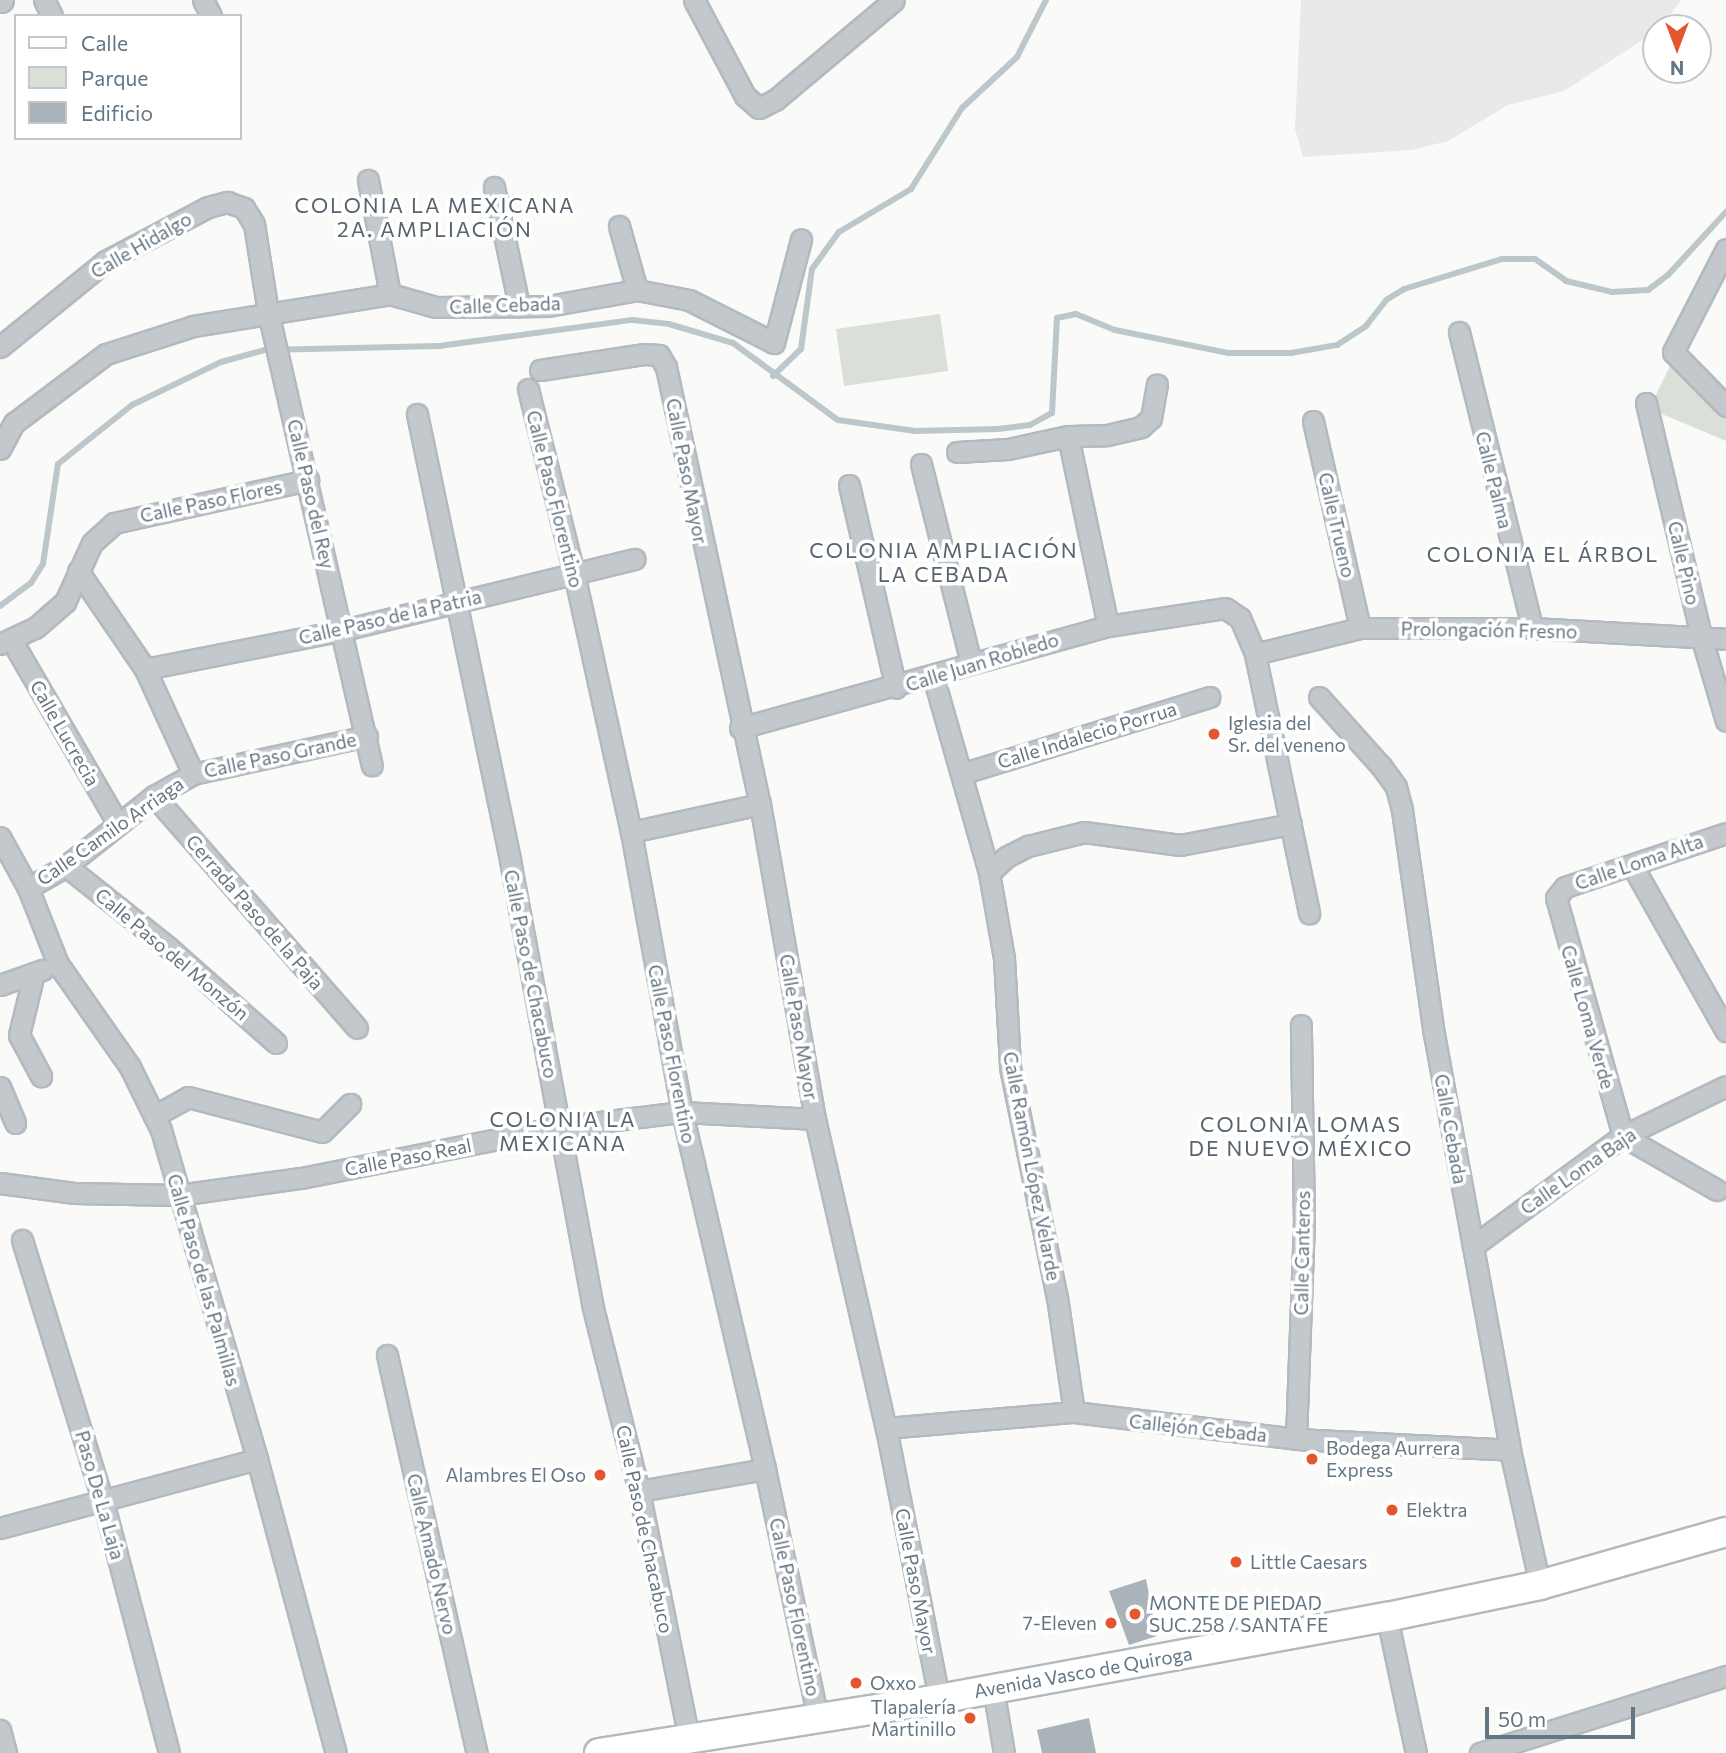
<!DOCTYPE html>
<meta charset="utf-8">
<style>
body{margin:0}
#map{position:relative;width:1726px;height:1753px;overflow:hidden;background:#fafaf8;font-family:Commissioner,sans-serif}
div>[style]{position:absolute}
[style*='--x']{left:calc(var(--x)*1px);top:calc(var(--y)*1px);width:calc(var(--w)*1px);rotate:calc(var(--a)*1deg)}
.built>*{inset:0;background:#e8e9e9}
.green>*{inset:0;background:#dadfd7}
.stream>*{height:6px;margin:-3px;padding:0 3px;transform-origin:3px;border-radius:3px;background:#bbc7cb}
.building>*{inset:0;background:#aab3b9}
.roads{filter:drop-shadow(2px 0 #b3babf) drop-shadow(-2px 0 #b3babf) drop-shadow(0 2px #b3babf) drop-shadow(0 -2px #b3babf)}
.minor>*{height:19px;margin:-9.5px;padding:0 9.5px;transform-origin:9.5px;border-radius:9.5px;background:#c3c8cc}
.tertiary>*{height:24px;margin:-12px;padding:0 12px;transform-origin:12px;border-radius:12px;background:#c3c8cc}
.secondary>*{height:28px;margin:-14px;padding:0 14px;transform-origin:14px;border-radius:14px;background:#fff}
.dots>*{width:19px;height:19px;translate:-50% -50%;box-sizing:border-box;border:4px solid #fff;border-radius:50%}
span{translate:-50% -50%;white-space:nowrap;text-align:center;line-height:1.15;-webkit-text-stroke:7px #fff;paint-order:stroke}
.street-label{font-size:19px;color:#657683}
.poi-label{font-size:19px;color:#657683}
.left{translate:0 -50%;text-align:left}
.right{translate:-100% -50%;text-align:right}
.neighbourhood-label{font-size:21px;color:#57646e;letter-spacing:2px}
.legend{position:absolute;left:14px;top:14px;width:228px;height:126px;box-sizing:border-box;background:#fff;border:2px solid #c1c8cd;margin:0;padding:9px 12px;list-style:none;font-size:21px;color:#657683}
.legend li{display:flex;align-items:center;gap:14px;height:35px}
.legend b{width:35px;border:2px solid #c1c8cd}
.north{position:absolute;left:1642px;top:14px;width:70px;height:70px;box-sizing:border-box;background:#fff;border:2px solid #c1c8cd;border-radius:50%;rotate:180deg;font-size:19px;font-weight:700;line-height:28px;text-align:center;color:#657683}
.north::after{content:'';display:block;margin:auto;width:24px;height:32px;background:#e4572e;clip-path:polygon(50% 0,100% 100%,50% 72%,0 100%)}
.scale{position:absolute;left:1485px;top:1707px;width:150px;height:32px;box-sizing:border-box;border:4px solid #657683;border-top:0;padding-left:9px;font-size:21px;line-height:24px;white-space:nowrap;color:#657683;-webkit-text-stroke:5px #fff;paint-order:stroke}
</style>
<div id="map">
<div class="built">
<div style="clip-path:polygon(1301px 0,1681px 0,1661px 28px,1564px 91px,1508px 105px,1448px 141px,1412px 150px,1303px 157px,1295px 129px)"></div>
</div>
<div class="green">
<div style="clip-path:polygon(940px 314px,948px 371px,844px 386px,836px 329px)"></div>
<div style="clip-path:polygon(1673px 360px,1726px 413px,1726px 441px,1662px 414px,1653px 401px)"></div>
</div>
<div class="stream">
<div style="--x:773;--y:376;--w:39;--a:-44"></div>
<div style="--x:801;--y:349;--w:81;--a:-82.2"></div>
<div style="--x:812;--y:269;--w:46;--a:-53.9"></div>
<div style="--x:839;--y:232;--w:84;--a:-30.8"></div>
<div style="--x:911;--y:189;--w:96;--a:-57.8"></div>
<div style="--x:962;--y:108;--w:75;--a:-42.8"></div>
<div style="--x:1017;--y:57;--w:64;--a:-63"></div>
<div style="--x:0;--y:606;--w:39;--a:-37"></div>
<div style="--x:31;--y:583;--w:22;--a:-58"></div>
<div style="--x:43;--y:564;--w:101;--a:-81.5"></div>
<div style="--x:58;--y:464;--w:95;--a:-38.6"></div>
<div style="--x:132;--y:405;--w:99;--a:-25.8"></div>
<div style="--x:221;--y:362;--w:46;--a:-15.3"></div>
<div style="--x:265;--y:350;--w:174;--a:-1.3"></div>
<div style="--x:439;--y:346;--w:195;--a:-7.7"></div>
<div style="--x:632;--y:320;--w:37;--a:6"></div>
<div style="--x:669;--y:324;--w:67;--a:16.5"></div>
<div style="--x:733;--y:343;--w:130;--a:36.3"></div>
<div style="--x:838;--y:420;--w:78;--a:8.1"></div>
<div style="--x:915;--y:431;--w:83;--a:-1.4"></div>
<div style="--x:998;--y:429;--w:32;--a:-7"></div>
<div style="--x:1030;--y:425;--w:25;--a:-29"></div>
<div style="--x:1052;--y:413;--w:95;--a:-87"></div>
<div style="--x:1057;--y:318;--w:19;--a:-12"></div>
<div style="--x:1076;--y:314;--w:42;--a:22.3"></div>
<div style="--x:1115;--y:330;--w:115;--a:11.5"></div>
<div style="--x:1228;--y:353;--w:63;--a:0"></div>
<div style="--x:1291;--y:353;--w:47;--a:-9.9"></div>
<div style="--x:1337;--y:345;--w:35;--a:-33"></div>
<div style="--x:1366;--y:326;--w:33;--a:-52"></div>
<div style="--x:1386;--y:300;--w:21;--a:-31"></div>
<div style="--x:1404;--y:289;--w:102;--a:-17"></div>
<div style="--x:1502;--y:259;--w:33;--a:0"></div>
<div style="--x:1535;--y:259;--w:38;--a:35"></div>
<div style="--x:1566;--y:281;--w:47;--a:13.4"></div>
<div style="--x:1612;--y:292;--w:36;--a:-3"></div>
<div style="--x:1648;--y:290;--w:25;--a:-37"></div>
<div style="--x:1668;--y:275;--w:86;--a:-47.4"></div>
</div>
<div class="building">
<div style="clip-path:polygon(1146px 1579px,1157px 1636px,1129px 1645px,1109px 1591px)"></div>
<div style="clip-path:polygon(1089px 1718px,1096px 1753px,1042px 1753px,1037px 1730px)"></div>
</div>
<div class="roads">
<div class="minor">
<div style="--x:44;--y:0;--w:18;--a:63"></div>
<div style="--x:203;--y:0;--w:18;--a:63"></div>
<div style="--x:694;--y:0;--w:109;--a:62"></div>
<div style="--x:745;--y:96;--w:18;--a:41"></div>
<div style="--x:759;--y:108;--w:18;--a:-27"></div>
<div style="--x:775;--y:100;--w:155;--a:-40"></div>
<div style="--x:368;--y:180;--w:116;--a:79.1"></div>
<div style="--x:494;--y:187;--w:122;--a:78.1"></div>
<div style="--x:619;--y:226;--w:66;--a:74.3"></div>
<div style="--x:1726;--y:249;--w:116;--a:117.2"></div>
<div style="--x:1673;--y:352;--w:76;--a:45.5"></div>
<div style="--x:1459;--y:332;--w:305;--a:76.1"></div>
<div style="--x:0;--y:347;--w:136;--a:-39.1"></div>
<div style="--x:106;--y:261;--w:115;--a:-27.9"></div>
<div style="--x:208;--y:207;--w:20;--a:-15"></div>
<div style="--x:227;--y:202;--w:18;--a:19"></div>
<div style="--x:244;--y:208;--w:19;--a:58"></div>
<div style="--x:254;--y:224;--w:89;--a:81"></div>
<div style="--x:268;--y:312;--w:465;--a:77.1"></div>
<div style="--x:540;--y:370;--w:106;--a:-8.7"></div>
<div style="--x:645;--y:354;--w:14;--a:4"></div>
<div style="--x:659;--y:355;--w:14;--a:60"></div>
<div style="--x:666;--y:367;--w:447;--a:77.9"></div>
<div style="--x:760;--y:804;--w:320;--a:80.1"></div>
<div style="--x:815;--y:1119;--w:317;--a:77.1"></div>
<div style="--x:886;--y:1428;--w:276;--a:78.9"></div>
<div style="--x:528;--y:389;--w:190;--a:76"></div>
<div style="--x:574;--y:573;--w:265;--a:77.6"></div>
<div style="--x:631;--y:832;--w:285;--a:79.7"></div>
<div style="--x:682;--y:1112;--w:367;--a:76.9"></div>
<div style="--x:765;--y:1469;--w:255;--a:78"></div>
<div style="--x:1646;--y:403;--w:243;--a:76.7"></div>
<div style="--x:1702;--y:639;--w:85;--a:73.7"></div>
<div style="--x:417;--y:414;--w:456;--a:78.2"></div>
<div style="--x:510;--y:860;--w:452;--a:79.5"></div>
<div style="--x:592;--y:1304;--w:193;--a:75.9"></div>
<div style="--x:639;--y:1491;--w:253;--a:78.6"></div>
<div style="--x:1313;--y:421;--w:212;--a:77.2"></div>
<div style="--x:0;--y:449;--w:30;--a:-62"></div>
<div style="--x:14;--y:423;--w:115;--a:-36.9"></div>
<div style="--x:106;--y:354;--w:91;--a:-17.8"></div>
<div style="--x:193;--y:326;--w:200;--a:-9.2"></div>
<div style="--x:390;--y:294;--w:48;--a:15.8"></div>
<div style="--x:436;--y:307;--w:112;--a:-0.5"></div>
<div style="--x:548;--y:306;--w:90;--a:-10.2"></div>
<div style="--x:637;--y:290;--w:53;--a:10.9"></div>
<div style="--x:689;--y:300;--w:95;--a:26.8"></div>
<div style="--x:774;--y:343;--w:107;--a:-75.4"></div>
<div style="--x:957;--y:452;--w:51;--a:-3.4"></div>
<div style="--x:1008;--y:449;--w:61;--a:-12.2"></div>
<div style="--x:921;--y:464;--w:205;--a:75.9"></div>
<div style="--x:849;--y:485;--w:208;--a:77"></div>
<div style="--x:78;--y:571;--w:119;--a:55.6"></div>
<div style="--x:145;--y:669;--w:115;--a:65.4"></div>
<div style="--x:1108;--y:626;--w:194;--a:-101.9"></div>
<div style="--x:1068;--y:436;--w:39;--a:-1"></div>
<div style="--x:1107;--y:435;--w:35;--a:-13"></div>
<div style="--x:1141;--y:427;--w:13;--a:-42"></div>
<div style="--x:1151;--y:418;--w:34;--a:-80"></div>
<div style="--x:12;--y:641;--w:211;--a:59.9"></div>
<div style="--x:0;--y:644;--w:38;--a:-25"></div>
<div style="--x:35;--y:628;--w:40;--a:-41"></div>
<div style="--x:65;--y:602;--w:65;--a:-65.4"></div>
<div style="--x:92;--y:543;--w:30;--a:-42"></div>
<div style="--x:114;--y:523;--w:199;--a:-12.5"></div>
<div style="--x:1255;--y:654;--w:108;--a:-13.9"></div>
<div style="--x:1360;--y:628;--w:172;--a:0"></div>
<div style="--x:1532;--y:628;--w:194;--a:3.2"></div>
<div style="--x:145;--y:669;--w:202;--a:-11.1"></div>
<div style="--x:343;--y:630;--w:300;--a:-13.7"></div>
<div style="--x:933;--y:676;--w:205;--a:74.1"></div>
<div style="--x:989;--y:873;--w:86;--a:80"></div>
<div style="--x:1004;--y:958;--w:109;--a:86.8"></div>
<div style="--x:1010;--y:1067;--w:235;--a:78.5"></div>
<div style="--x:1057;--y:1297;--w:116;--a:81.6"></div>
<div style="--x:1319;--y:697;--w:93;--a:48.1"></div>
<div style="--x:1381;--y:766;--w:26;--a:54"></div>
<div style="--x:1396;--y:787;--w:24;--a:75"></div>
<div style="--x:1402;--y:810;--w:226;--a:81.9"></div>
<div style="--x:1434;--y:1034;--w:423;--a:79.6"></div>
<div style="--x:1510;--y:1450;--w:138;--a:77.5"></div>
<div style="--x:740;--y:728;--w:382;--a:-15.5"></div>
<div style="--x:1108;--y:626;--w:118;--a:-8.7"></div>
<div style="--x:1225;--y:608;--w:18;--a:34"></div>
<div style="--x:1240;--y:618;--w:39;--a:67"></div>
<div style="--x:1255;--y:654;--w:265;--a:78.2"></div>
<div style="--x:964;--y:773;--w:257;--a:-17.2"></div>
<div style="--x:154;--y:796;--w:308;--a:48.8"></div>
<div style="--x:631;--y:832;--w:132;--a:-12.2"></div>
<div style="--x:0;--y:837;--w:58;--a:61.2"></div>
<div style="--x:28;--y:888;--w:82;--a:68.5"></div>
<div style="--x:58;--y:964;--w:126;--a:55"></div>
<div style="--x:130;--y:1067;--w:70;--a:63.8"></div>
<div style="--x:161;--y:1130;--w:343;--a:73.7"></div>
<div style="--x:257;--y:1459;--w:304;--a:75"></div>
<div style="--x:1632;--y:865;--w:191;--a:60.5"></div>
<div style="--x:66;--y:866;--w:132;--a:38.5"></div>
<div style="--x:169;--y:948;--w:143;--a:41.6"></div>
<div style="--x:989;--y:873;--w:23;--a:-43"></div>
<div style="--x:1006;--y:857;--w:25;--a:-27"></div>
<div style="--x:1028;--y:846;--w:58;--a:-14"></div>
<div style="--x:1084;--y:832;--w:97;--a:7.7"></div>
<div style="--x:1180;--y:845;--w:113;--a:-10.7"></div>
<div style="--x:28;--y:888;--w:44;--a:-30.1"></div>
<div style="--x:66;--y:866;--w:112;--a:-38.5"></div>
<div style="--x:154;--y:796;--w:45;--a:-29.4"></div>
<div style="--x:193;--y:774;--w:178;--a:-12.3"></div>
<div style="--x:34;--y:973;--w:64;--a:103.6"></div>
<div style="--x:19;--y:1035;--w:47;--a:61.8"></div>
<div style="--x:0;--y:985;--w:45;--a:-19.7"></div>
<div style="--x:0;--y:1087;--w:39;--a:67"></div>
<div style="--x:154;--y:1116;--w:39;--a:-29"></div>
<div style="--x:188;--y:1097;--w:138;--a:14.6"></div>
<div style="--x:322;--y:1132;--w:40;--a:-45"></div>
<div style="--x:0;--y:1183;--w:76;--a:7.6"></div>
<div style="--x:75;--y:1193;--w:103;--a:1.1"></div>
<div style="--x:178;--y:1195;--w:124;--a:-7.9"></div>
<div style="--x:301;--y:1178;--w:263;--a:-11.2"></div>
<div style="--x:559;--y:1127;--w:124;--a:-7"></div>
<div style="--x:682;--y:1112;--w:133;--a:3"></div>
<div style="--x:1717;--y:1190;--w:108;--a:-150.1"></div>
<div style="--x:1623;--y:1136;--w:247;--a:-105.7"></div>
<div style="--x:1556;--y:898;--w:14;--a:-51"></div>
<div style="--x:1565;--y:887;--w:170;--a:-18.5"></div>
<div style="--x:22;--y:1240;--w:273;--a:72.8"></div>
<div style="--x:103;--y:1501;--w:260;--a:75.3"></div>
<div style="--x:1473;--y:1246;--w:186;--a:-36.3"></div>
<div style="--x:1623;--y:1136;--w:114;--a:-25.9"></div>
<div style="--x:387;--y:1355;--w:408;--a:77.3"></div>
<div style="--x:886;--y:1428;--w:189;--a:-4.9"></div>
<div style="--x:1074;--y:1412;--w:224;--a:6.9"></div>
<div style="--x:1296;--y:1439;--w:214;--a:2.9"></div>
<div style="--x:1296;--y:1439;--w:215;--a:-87.9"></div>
<div style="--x:1304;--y:1224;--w:199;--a:-90.9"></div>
<div style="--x:639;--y:1491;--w:128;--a:-9.9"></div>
<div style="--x:0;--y:1528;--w:266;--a:-15"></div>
<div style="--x:1387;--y:1617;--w:139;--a:78"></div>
<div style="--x:993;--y:1688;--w:66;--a:80.4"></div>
<div style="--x:0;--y:1730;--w:24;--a:75"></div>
<div style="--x:1480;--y:1753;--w:258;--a:-17.4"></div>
</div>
<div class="tertiary">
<div style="--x:0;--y:0;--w:1;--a:0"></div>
</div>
<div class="secondary">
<div style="--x:599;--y:1753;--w:344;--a:-9"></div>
<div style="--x:939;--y:1699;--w:455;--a:-10.4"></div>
<div style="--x:1387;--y:1617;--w:156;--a:-11.8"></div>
<div style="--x:1540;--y:1585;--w:193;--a:-15.9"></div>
</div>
</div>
<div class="dots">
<div style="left:1214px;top:734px;background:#e4572e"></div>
<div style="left:1312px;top:1459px;background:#e4572e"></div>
<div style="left:600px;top:1475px;background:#e4572e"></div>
<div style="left:1392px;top:1510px;background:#e4572e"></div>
<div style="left:1236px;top:1562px;background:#e4572e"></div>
<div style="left:1135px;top:1614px;background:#e4572e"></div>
<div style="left:1111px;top:1623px;background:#e4572e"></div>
<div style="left:856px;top:1683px;background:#e4572e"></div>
<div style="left:970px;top:1718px;background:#e4572e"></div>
</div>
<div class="street-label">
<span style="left:141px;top:245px;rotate:-30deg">Calle Hidalgo</span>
<span style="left:505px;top:305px;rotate:-2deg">Calle Cebada</span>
<span style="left:687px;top:471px;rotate:79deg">Calle Paso Mayor</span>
<span style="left:1494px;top:480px;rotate:76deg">Calle Palma</span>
<span style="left:311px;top:494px;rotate:77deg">Calle Paso del Rey</span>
<span style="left:555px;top:499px;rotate:76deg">Calle Paso Florentino</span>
<span style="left:211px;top:501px;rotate:-12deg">Calle Paso Flores</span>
<span style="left:1337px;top:525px;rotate:77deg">Calle Trueno</span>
<span style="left:1684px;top:563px;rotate:77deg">Calle Pino</span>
<span style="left:390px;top:617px;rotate:-13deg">Calle Paso de la Patria</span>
<span style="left:1489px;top:630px;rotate:1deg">Prolongación Fresno</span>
<span style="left:982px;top:662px;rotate:-17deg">Calle Juan Robledo</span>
<span style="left:65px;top:733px;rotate:60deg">Calle Lucrecia</span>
<span style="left:1087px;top:735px;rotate:-17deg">Calle Indalecio Porrua</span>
<span style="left:280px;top:755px;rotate:-12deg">Calle Paso Grande</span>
<span style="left:110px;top:831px;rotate:-35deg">Calle Camilo Arriaga</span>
<span style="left:1639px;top:862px;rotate:-19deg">Calle Loma Alta</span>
<span style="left:255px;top:912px;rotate:49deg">Cerrada Paso de la Paja</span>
<span style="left:172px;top:954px;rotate:40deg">Calle Paso del Monzón</span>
<span style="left:531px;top:974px;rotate:79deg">Calle Paso de Chacabuco</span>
<span style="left:1588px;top:1017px;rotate:74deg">Calle Loma Verde</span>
<span style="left:799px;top:1027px;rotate:80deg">Calle Paso Mayor</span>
<span style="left:672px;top:1054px;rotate:79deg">Calle Paso Florentino</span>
<span style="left:1451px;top:1129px;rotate:80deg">Calle Cebada</span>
<span style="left:408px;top:1157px;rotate:-11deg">Calle Paso Real</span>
<span style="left:1032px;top:1166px;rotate:79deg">Calle Ramón López Velarde</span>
<span style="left:1578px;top:1171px;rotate:-35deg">Calle Loma Baja</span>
<span style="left:1302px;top:1253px;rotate:-89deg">Calle Canteros</span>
<span style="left:204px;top:1280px;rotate:74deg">Calle Paso de las Palmillas</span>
<span style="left:1198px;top:1428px;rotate:6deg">Callejón Cebada</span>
<span style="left:100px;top:1495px;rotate:74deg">Paso De La Laja</span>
<span style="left:645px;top:1529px;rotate:78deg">Calle Paso de Chacabuco</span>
<span style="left:432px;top:1554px;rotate:77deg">Calle Amado Nervo</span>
<span style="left:916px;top:1581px;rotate:79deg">Calle Paso Mayor</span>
<span style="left:795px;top:1607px;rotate:78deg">Calle Paso Florentino</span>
<span style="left:1083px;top:1672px;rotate:-10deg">Avenida Vasco de Quiroga</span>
</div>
<div class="poi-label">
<span class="left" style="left:1228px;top:734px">Iglesia del<br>Sr. del veneno</span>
<span class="left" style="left:1326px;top:1459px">Bodega Aurrera<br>Express</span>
<span class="right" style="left:586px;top:1475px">Alambres El Oso</span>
<span class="left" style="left:1406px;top:1510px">Elektra</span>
<span class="left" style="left:1250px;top:1562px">Little Caesars</span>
<span class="left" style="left:1149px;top:1614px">MONTE DE PIEDAD<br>SUC.258 / SANTA FE</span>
<span class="right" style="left:1097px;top:1623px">7-Eleven</span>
<span class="left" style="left:870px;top:1683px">Oxxo</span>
<span class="right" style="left:956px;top:1718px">Tlapalería<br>Martinillo</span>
</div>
<div class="neighbourhood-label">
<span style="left:435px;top:217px">COLONIA LA MEXICANA<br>2A. AMPLIACIÓN</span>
<span style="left:944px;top:562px">COLONIA AMPLIACIÓN<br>LA CEBADA</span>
<span style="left:1543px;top:554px">COLONIA EL ÁRBOL</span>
<span style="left:563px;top:1131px">COLONIA LA<br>MEXICANA</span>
<span style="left:1301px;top:1136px">COLONIA LOMAS<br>DE NUEVO MÉXICO</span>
</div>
<ul class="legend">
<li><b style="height:9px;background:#fff"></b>Calle</li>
<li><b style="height:19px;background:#dadfd7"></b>Parque</li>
<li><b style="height:19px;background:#aab3b9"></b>Edificio</li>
</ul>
<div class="north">N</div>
<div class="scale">50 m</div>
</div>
